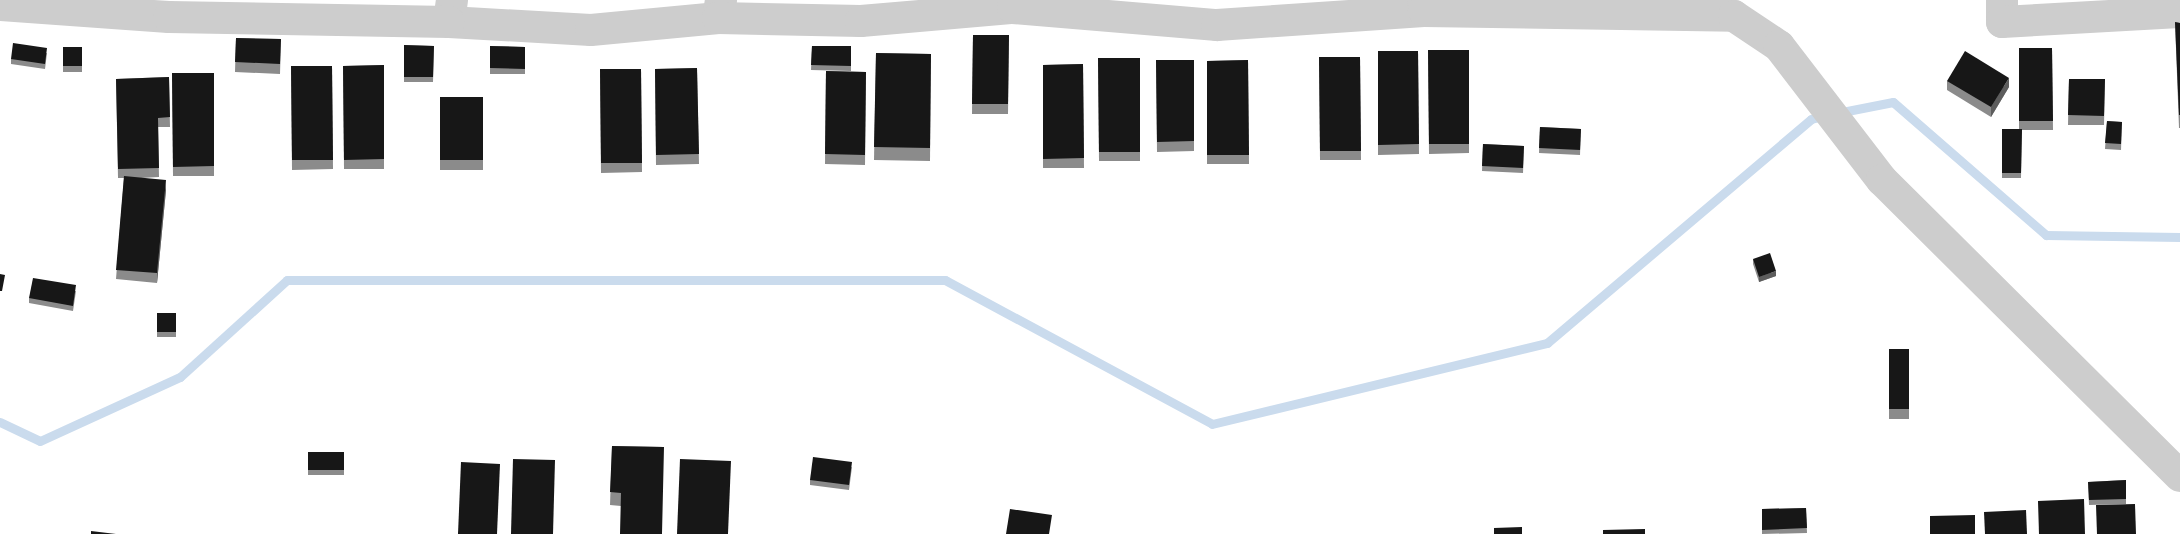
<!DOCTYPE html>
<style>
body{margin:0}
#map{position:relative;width:2180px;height:534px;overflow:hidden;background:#fff;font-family:Roboto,sans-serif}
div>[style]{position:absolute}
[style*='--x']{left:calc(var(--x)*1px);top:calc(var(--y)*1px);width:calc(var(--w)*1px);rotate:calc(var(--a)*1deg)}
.stream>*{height:9px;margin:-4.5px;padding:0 4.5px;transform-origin:4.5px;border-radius:4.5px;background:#cadbed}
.minor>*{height:32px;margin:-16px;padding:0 16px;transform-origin:16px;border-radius:16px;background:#cdcdcd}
.wall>*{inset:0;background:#8b8b8b}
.shaded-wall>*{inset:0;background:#5d5d5d}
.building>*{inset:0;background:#171717}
span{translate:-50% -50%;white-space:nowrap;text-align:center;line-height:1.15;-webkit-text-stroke:7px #fff;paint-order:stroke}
</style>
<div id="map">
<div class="stream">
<div style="--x:1837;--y:113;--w:57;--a:-11.1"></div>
<div style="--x:1893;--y:102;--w:203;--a:41"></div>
<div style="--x:2046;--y:235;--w:134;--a:0.9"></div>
<div style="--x:0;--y:422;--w:44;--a:25.4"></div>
<div style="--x:40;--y:441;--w:154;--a:-24.6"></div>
<div style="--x:180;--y:377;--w:144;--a:-42.2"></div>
<div style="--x:287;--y:280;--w:658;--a:0"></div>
<div style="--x:945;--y:280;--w:303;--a:28.3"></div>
<div style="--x:1212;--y:424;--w:345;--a:-13.6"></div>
<div style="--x:1547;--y:343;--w:346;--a:-40.3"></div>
<div style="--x:1811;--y:119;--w:12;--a:-14"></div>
</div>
<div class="minor">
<div style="--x:452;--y:0;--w:22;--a:98"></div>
<div style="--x:449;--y:22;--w:142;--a:3.2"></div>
<div style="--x:591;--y:30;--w:128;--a:-5.4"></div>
<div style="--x:721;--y:0;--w:18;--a:99"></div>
<div style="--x:718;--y:18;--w:143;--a:1.2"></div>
<div style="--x:861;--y:21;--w:153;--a:-4.9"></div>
<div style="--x:1015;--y:0;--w:8;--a:104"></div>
<div style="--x:1013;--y:8;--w:205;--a:4.8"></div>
<div style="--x:1217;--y:25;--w:207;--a:-3.9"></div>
<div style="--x:1423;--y:0;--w:11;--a:85"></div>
<div style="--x:1424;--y:11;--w:310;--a:0.9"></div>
<div style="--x:1734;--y:16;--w:54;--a:33.7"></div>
<div style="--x:1779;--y:46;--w:169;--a:52.5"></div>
<div style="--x:1882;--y:180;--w:420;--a:44.8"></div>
<div style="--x:2002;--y:0;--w:22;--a:90"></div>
<div style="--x:2002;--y:22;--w:178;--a:-3.2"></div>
<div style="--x:0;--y:5;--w:169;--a:4.1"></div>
<div style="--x:169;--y:17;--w:280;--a:1"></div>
</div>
<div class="wall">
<div style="clip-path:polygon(2175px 22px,2180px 23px,2180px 128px,2179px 128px)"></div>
<div style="clip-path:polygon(973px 35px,1009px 35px,1008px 114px,972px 114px)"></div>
<div style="clip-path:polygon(236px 38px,281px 39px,280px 74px,235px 72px)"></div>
<div style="clip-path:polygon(404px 45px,434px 46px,433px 82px,404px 82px)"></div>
<div style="clip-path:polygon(490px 46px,525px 47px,525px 74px,490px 74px)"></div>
<div style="clip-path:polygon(812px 46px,851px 46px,851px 71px,811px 70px)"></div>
<div style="clip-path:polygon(63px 47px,82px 47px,82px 72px,63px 72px)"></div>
<div style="clip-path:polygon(2019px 48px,2052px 48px,2053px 130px,2022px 130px,2021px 178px,2002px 178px,2002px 129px,2019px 129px)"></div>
<div style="clip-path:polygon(1428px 50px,1469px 50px,1469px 153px,1429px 154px)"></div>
<div style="clip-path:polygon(1378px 51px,1418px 51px,1419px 154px,1378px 155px)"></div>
<div style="clip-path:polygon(47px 53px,45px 69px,11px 64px,11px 59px)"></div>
<div style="clip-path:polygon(876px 53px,931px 54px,930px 161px,874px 160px)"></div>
<div style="clip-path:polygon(1319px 57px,1360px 57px,1361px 160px,1320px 160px)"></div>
<div style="clip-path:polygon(1098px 58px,1140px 58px,1140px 161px,1099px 161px)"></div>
<div style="clip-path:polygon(1156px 60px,1194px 60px,1194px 151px,1157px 152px)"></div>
<div style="clip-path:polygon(1248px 60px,1249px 164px,1207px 164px,1207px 61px)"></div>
<div style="clip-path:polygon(1083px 64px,1084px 168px,1043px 168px,1043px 65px)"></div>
<div style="clip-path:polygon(384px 65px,384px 169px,344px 169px,343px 66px)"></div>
<div style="clip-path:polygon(291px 66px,332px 66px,333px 169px,292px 170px)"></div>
<div style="clip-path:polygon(697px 68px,699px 164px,656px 165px,655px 69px)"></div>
<div style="clip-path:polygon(600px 69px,641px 69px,642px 172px,601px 173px)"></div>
<div style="clip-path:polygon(826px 71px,866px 72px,865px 165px,825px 164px)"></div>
<div style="clip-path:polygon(172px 73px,214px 73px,214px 176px,173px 176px)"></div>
<div style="clip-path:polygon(169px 77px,170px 127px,158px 127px,159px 177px,141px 178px,166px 190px,157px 283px,116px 279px,124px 178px,118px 178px,116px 79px)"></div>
<div style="clip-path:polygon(2069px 79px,2105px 79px,2104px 125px,2068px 125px)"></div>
<div style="clip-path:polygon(1947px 81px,2009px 87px,1991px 117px,1947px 90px)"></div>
<div style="clip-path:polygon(440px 97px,483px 97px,483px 170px,440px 170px)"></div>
<div style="clip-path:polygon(2107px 121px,2122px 122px,2121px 150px,2105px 149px)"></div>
<div style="clip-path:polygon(1540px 127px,1581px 129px,1580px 155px,1539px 153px)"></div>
<div style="clip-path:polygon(1483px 144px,1524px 146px,1523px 173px,1482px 171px)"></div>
<div style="clip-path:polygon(1753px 259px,1776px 276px,1759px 282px,1753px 264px)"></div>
<div style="clip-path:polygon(76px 291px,73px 311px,29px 303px,29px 298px)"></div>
<div style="clip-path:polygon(157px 313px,176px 313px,176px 337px,157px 337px)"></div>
<div style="clip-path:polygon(1889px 349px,1909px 349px,1909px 419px,1889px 419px)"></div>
<div style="clip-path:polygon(612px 446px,664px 447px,621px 506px,610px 505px)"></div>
<div style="clip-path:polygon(308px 452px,344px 452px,344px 475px,308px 475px)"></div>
<div style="clip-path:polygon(852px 467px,849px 490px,810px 485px,810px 480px)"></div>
<div style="clip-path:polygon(2126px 480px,2126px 504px,2089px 505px,2088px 482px)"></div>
<div style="clip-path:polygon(1806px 508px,1807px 533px,1762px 534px,1762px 509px)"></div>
</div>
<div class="shaded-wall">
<div style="clip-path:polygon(2009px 78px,2009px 87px,1991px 117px,1991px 107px)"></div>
<div style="clip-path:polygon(166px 180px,166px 190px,157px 283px,157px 273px)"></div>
<div style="clip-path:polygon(1776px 271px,1776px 276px,1759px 282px,1759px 277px)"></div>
</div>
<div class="building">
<div style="clip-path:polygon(2175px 22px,2180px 23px,2180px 115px,2179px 115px)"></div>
<div style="clip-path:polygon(973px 35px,1009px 35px,1008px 104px,972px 104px)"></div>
<div style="clip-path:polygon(236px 38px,281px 39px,280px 64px,235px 62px)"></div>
<div style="clip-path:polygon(13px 43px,47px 48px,45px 64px,11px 59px)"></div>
<div style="clip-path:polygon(404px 45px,434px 46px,433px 77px,404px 77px)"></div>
<div style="clip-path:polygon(490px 46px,525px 47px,525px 69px,490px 68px)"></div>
<div style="clip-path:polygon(812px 46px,851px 46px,851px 66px,811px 65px)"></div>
<div style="clip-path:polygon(63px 47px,82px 47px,82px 66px,63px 66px)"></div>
<div style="clip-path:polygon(2019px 48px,2052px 48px,2053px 121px,2019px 121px)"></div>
<div style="clip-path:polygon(1428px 50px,1469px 50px,1469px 144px,1429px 144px)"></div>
<div style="clip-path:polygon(1378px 51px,1418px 51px,1419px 144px,1378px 145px)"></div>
<div style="clip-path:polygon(1965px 51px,2009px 78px,1991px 107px,1947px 81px)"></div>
<div style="clip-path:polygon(876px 53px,931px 54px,930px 148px,874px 147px)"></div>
<div style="clip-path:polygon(1319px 57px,1360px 57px,1361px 151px,1320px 151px)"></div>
<div style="clip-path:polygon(1098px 58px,1140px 58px,1140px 152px,1099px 152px)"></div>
<div style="clip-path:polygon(1156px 60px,1194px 60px,1194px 141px,1157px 142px)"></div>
<div style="clip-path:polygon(1248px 60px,1249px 155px,1207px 155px,1207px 61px)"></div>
<div style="clip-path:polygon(1083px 64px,1084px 158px,1043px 159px,1043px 65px)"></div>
<div style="clip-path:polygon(384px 65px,384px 159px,344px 160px,343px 66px)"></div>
<div style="clip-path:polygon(291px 66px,332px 66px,333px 160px,292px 160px)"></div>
<div style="clip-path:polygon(697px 68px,699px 154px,656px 155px,655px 69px)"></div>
<div style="clip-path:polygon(600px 69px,641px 69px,642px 163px,601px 163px)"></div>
<div style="clip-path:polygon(826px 71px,866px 72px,865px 155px,825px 154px)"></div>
<div style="clip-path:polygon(172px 73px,214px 73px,214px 166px,173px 167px)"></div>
<div style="clip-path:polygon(169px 77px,170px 117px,158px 118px,159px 168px,118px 169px,116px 79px)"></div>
<div style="clip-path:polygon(2069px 79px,2105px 79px,2104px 116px,2068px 115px)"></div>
<div style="clip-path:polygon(440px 97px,483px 97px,483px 160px,440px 160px)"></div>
<div style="clip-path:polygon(2107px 121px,2122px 122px,2121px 144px,2105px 143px)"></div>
<div style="clip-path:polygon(1540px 127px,1581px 129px,1580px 150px,1539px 148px)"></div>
<div style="clip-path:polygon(2002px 129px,2022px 129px,2021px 173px,2002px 173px)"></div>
<div style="clip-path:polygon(1483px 144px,1524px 146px,1523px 168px,1482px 166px)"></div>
<div style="clip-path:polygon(124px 176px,166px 180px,157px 273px,116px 270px)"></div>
<div style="clip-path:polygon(1770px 253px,1776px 271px,1759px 277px,1753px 259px)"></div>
<div style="clip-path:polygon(0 274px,5px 275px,2px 291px,0 291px)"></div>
<div style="clip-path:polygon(33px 278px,76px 285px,73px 306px,29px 298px)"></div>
<div style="clip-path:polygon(157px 313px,176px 313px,176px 332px,157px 332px)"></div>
<div style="clip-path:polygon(1889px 349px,1909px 349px,1909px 409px,1889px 409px)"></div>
<div style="clip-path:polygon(612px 446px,664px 447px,662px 534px,620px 534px,621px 493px,610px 492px)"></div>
<div style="clip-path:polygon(308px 452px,344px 452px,344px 470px,308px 470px)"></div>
<div style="clip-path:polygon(813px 457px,852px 462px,849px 485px,810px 480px)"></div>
<div style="clip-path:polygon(513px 459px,555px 460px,553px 534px,511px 534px)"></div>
<div style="clip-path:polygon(680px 459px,731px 461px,728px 534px,677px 534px)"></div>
<div style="clip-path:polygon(461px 462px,500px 464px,497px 534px,458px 534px)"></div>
<div style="clip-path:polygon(2126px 480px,2126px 499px,2089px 500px,2088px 482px)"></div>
<div style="clip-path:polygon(2084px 499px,2085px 534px,2039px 534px,2038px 501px)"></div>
<div style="clip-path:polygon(2135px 504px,2136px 534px,2097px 534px,2096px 505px)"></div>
<div style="clip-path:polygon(1806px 508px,1807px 528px,1762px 530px,1762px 509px)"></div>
<div style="clip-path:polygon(1010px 509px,1052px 515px,1049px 534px,1006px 534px)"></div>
<div style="clip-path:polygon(2026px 510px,2027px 534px,1985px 534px,1984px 512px)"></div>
<div style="clip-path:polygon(1975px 515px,1975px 534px,1930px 534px,1930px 516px)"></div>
<div style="clip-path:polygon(1522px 527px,1522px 534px,1494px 534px,1494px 528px)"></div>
<div style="clip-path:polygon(1645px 529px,1645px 534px,1603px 534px,1603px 530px)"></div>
<div style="clip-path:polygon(91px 531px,116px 534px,91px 534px)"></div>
</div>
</div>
